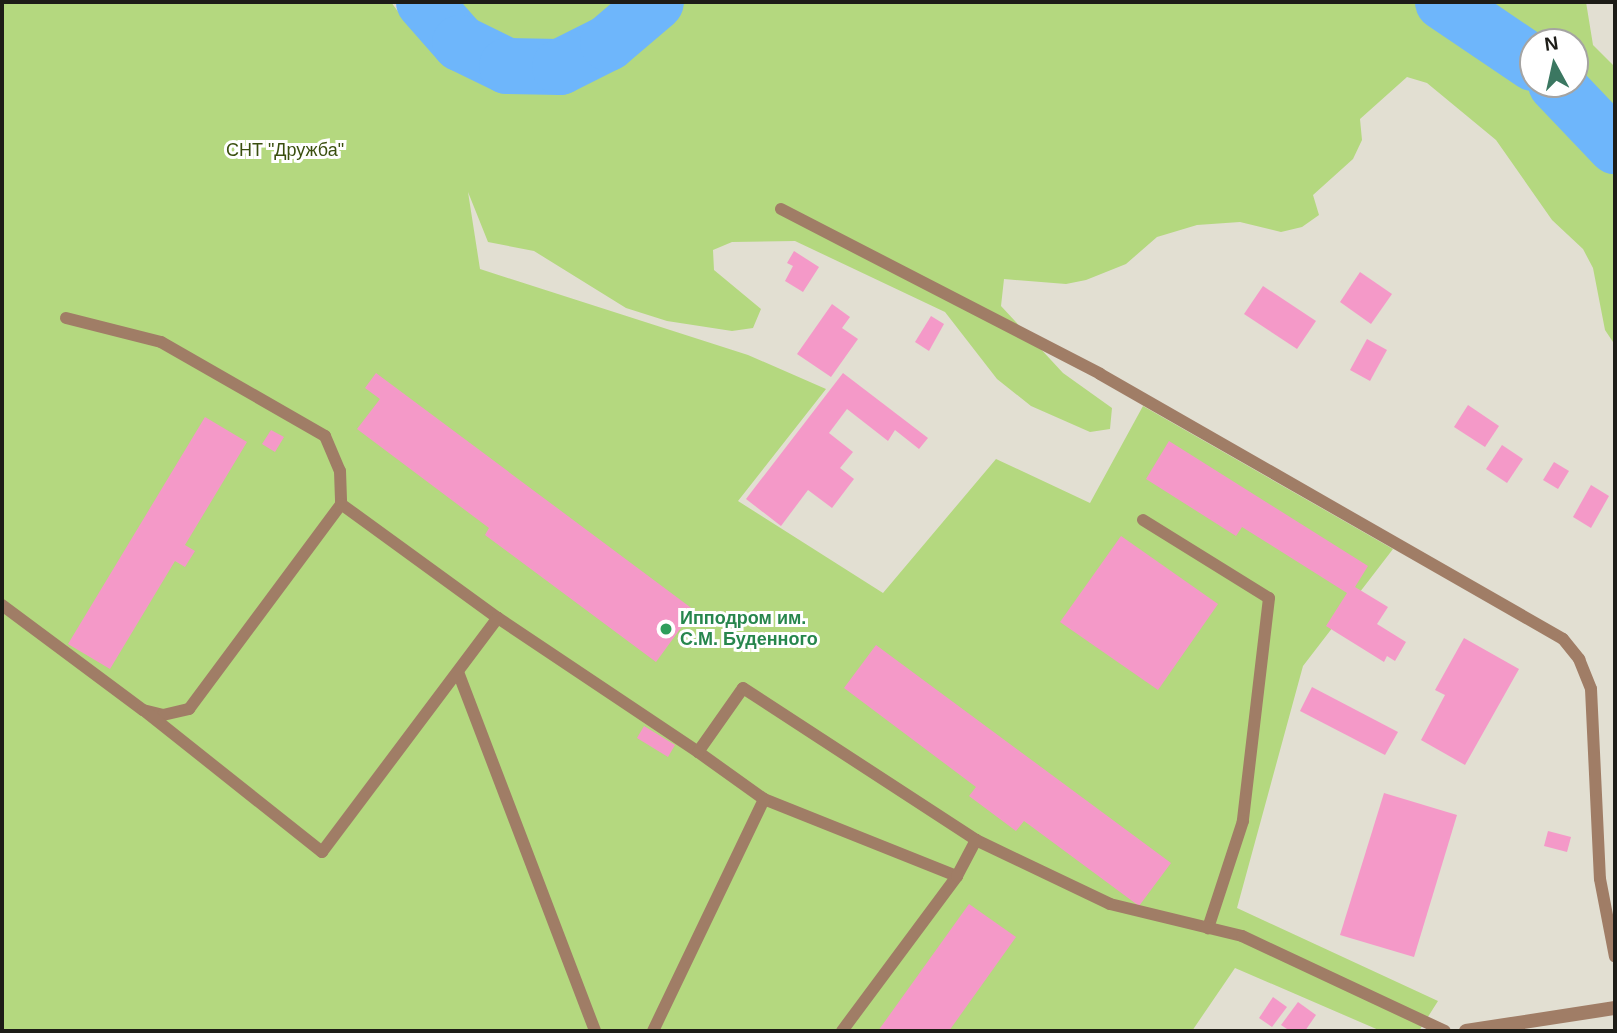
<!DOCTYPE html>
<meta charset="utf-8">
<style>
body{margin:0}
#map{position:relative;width:1617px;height:1033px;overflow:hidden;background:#e2dfd2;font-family:Helvetica,sans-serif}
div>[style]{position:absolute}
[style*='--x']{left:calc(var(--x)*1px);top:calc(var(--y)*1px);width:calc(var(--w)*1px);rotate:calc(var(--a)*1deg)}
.green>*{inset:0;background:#b4d87f}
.river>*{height:56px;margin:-28px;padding:0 28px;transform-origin:28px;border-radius:28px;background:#6eb6fb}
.building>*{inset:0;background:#f499c8}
.service>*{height:12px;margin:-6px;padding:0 6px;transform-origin:6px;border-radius:6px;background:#a07d66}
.minor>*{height:14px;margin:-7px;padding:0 7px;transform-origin:7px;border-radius:7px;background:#a07d66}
.dots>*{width:19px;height:19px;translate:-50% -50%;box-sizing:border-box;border:4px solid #fff;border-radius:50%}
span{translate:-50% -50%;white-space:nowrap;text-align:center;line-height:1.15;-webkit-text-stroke:6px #fff;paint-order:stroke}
.park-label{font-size:18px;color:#3a4f0f}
.leisure-label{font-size:18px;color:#27864d;font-weight:700}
.left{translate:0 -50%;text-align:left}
.frame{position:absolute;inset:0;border:4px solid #1d1c17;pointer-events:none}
.north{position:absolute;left:1519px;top:28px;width:70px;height:70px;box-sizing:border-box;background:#fff;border:2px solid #a5a4a2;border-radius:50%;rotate:352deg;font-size:19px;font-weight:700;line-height:28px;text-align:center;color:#1d1c17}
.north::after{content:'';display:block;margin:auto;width:24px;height:32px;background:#3b7761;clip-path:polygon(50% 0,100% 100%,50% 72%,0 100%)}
</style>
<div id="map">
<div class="green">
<div style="clip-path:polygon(evenodd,2px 2px,391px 2px,399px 13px,397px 2px,1586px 2px,1593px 45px,1615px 67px,1615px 345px,1605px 330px,1593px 268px,1583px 249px,1552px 220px,1496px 140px,1427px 83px,1407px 77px,1360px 119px,1362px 140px,1353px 159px,1313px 195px,1319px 215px,1302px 227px,1281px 232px,1240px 222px,1197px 225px,1157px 237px,1126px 264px,1086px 280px,1066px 284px,1004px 279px,1001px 306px,1063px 373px,1112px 408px,1110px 429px,1090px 432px,1031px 406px,997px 379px,945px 312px,795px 241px,732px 242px,713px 250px,714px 270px,761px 309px,753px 328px,732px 331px,667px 321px,626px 308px,534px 251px,488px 242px,468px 192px,480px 269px,748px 355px,826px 389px,738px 501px,883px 593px,996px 459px,1090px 503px,1143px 406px,1393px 549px,1303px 666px,1237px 908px,1438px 1001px,1419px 1031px,1381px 1031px,1235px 968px,1192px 1031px,2px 1031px,2px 2px,1533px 42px,1575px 42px,1575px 84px,1533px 84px,1533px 42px)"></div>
</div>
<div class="river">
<div style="--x:424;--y:2;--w:55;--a:48.7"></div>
<div style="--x:460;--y:43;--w:52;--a:26.1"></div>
<div style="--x:507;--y:66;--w:53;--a:1.1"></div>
<div style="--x:560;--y:67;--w:54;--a:-26.6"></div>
<div style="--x:608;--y:43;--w:63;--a:-40.5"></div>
<div style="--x:1443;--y:2;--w:109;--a:34.1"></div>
<div style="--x:1556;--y:84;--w:86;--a:46.4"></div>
</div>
<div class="building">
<div style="clip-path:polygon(794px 251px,819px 267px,803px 292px,785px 281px,793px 266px,787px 263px)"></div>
<div style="clip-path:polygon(1360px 272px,1392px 294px,1371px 324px,1340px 302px)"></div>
<div style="clip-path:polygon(1263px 286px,1316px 321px,1297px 349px,1244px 314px)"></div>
<div style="clip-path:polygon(832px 304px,850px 317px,842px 328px,858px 339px,831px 377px,797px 354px)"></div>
<div style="clip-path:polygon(931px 316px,944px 324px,929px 351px,915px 342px)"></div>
<div style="clip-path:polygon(1367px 339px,1387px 350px,1370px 381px,1350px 370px)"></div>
<div style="clip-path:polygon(376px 373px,694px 610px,656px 662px,485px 535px,489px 528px,357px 429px,380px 399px,365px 388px)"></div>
<div style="clip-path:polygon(843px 373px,928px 438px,919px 449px,895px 430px,888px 441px,847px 409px,829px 433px,853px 452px,840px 468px,854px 479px,832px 508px,808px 490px,781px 526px,746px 499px)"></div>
<div style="clip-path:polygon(1468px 405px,1499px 426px,1485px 447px,1454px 427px)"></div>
<div style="clip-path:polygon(205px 417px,247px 442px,185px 545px,195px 551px,185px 567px,175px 561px,110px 669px,68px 644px)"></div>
<div style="clip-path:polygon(271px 430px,284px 437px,275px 452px,262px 444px)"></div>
<div style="clip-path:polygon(1169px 441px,1368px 566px,1355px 587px,1388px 607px,1377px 624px,1406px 642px,1395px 661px,1387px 656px,1384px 662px,1326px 626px,1347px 593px,1242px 527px,1236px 536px,1146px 479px)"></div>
<div style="clip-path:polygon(1502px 445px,1523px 459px,1507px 483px,1486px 469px)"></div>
<div style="clip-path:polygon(1554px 462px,1569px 471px,1558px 489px,1543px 480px)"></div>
<div style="clip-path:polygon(1591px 485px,1609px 496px,1591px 528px,1573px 517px)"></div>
<div style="clip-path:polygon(1121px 536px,1218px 604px,1158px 690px,1060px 622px)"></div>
<div style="clip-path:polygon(1464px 638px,1519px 669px,1465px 765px,1421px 740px,1445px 695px,1435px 690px)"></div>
<div style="clip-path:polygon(876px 645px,1171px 863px,1139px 906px,1024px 821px,1016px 831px,969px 796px,976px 787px,844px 688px)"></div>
<div style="clip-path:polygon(1312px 687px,1398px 732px,1385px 755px,1300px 711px)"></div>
<div style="clip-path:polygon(644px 726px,675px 745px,668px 757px,637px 738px)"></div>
<div style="clip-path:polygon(1384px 793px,1457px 815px,1414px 957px,1340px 935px)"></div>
<div style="clip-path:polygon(1548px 831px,1571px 837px,1567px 852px,1544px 846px)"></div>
<div style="clip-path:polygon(969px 904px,1016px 937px,949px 1031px,878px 1031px)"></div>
<div style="clip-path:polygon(1273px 997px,1287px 1007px,1272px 1027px,1259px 1018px)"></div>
<div style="clip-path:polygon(1298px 1002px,1316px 1015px,1305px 1031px,1290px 1031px,1281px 1025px)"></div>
</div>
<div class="service">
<div style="--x:781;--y:209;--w:359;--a:27.3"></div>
<div style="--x:1100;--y:374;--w:533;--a:29.78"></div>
<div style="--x:1563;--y:639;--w:26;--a:51"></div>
<div style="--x:1579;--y:659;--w:32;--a:68"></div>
<div style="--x:1591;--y:689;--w:190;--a:87.3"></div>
<div style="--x:1600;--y:879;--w:79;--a:79.1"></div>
<div style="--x:66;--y:318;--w:98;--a:14.2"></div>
<div style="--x:161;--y:342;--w:189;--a:29.8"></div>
<div style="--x:325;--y:436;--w:38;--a:67"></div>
<div style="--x:340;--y:471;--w:33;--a:88"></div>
<div style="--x:1143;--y:520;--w:148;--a:31.8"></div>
<div style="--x:1269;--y:598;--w:225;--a:96.7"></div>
<div style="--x:1243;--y:821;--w:113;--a:108.1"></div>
<div style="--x:2;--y:605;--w:176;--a:36.7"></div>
<div style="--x:143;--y:710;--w:21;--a:14"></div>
<div style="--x:163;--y:715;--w:27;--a:-13"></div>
<div style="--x:189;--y:709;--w:255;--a:-53.4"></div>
<div style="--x:341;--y:504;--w:194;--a:36"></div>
<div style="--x:498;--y:618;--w:241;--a:33.8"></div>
<div style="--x:458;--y:672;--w:384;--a:69.1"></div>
<div style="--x:146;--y:712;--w:225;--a:38.5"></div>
<div style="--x:322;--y:852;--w:293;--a:-53.1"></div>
<div style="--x:764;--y:799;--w:208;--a:21.8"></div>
<div style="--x:653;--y:1031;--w:257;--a:-64.4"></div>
<div style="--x:764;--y:799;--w:81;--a:-144.5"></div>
<div style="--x:698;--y:752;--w:78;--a:-54.9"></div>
<div style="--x:743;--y:688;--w:278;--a:33.1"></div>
<div style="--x:976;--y:840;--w:148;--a:25.5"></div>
<div style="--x:1110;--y:904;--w:136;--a:13.6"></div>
<div style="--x:1242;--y:936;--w:224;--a:25.1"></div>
<div style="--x:842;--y:1031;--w:193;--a:-53.4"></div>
<div style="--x:957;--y:876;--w:41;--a:-62.2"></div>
</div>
<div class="minor">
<div style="--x:1466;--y:1031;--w:151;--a:-8.8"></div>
</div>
<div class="dots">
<div style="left:666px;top:629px;background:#2e9e5b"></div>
</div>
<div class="park-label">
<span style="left:285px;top:150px">СНТ "Дружба"</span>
</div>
<div class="leisure-label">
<span class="left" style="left:680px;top:629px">Ипподром им.<br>С.М. Буденного</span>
</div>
<div class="frame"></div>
<div class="north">N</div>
</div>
